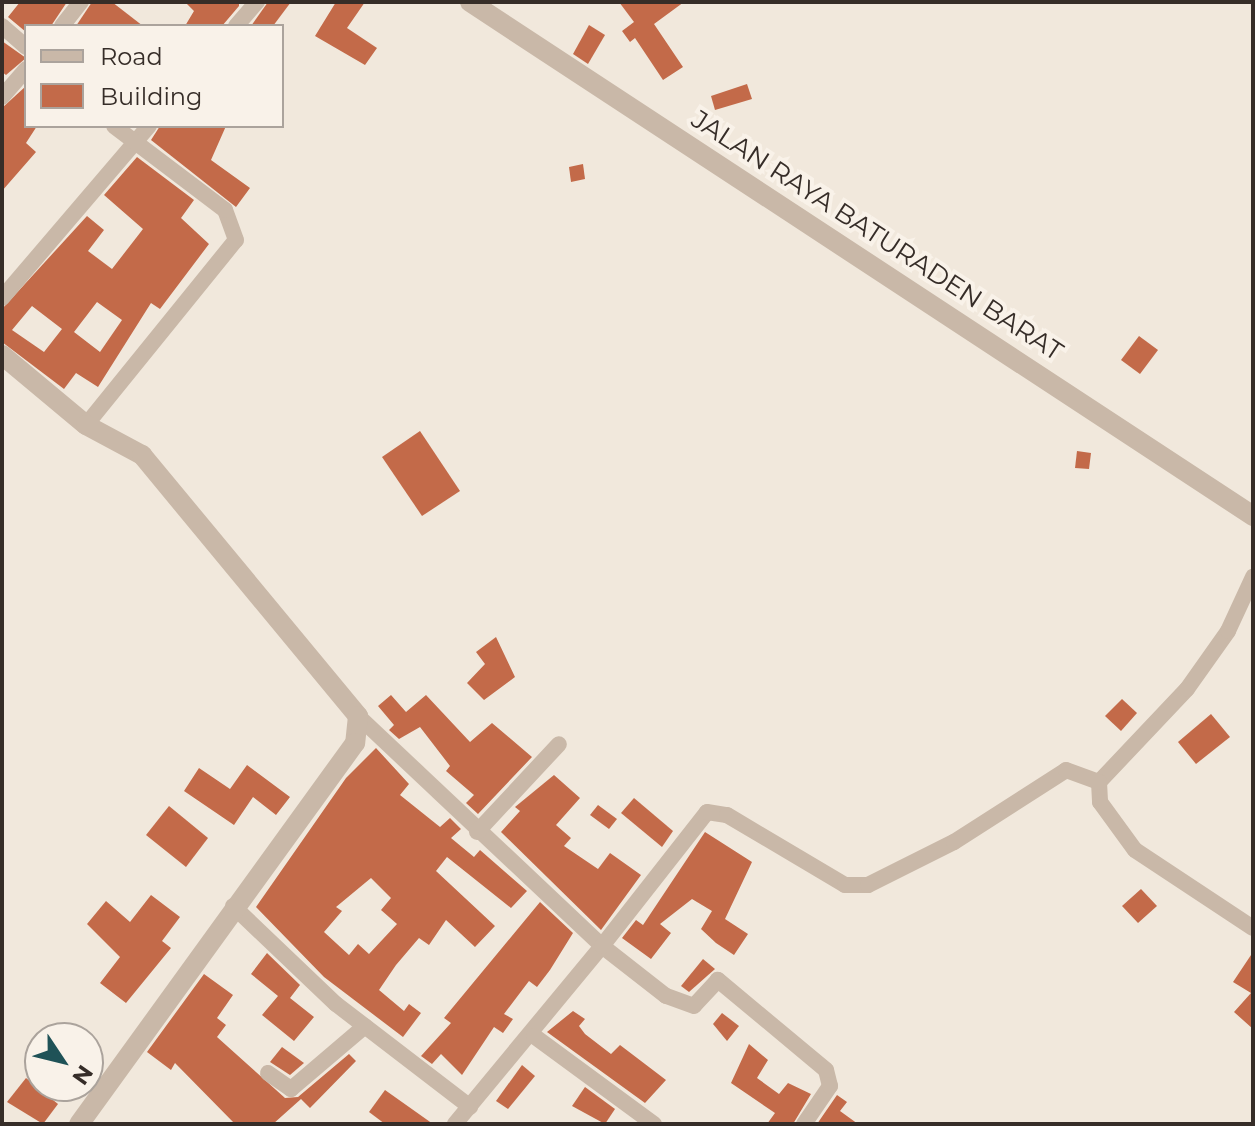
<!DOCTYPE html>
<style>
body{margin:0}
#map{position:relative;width:1255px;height:1126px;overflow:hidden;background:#f1e8dc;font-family:Montserrat,sans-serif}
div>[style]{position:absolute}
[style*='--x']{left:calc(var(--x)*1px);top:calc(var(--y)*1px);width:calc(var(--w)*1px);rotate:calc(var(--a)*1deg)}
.building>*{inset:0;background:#c36a49}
.minor>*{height:16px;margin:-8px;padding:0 8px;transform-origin:8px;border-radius:8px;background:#c9b8a8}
.tertiary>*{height:20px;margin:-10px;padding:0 10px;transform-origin:10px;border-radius:10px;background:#c9b8a8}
span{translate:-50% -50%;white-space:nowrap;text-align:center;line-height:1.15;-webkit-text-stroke:8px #f9f2e9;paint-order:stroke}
.street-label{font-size:26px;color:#362d28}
.frame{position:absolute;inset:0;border:4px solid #362d28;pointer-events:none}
.legend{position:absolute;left:24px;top:24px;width:260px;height:104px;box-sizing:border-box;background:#f9f2e9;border:2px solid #aba39c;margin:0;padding:10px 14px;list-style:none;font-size:24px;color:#362d28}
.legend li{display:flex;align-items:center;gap:16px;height:40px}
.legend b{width:40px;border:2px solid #aba39c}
.north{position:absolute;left:24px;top:1022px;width:80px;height:80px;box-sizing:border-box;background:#f9f2e9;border:2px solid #aba39c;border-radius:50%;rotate:125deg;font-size:22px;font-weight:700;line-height:32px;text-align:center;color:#362d28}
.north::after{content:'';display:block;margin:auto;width:28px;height:36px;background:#1f5257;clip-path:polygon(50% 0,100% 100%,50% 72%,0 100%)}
</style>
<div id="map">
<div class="building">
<div style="clip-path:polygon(20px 2px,67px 2px,51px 26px,26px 26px,26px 32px,8px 17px)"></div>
<div style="clip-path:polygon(92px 2px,112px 2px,143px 26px,76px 26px)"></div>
<div style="clip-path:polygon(185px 2px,239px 2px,239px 6px,222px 26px,185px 26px,194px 11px)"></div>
<div style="clip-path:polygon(268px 2px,291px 2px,273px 26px,251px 26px)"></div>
<div style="clip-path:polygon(336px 2px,365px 2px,347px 28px,377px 48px,365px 65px,315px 36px)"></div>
<div style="clip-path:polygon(619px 2px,684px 2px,654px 24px,683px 67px,663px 80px,635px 38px,630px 42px,622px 31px,634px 22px)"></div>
<div style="clip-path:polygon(589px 25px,605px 35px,588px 64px,573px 54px)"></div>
<div style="clip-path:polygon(2px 41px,26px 58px,6px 75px,2px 72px)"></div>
<div style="clip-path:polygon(747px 84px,752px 99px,715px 110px,711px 96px)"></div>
<div style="clip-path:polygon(26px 86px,26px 126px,37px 126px,26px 143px,36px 152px,2px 191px,2px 108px)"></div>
<div style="clip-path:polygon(160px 126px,226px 126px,211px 160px,250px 188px,236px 207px,151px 140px)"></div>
<div style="clip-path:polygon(evenodd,137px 157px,194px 200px,181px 218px,209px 244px,160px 309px,151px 303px,98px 387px,76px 373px,64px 389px,2px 342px,2px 309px,87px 216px,104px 230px,88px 251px,112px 269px,143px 229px,104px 195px,137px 157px,97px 302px,122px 320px,100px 352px,74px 332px,97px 302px,137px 157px,32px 306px,62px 329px,44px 352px,12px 330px,32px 306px)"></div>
<div style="clip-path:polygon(583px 164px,585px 179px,571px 182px,569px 167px)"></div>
<div style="clip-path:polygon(1139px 336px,1158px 350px,1140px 374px,1121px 360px)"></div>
<div style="clip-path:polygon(420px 431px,460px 491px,422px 516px,382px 457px)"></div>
<div style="clip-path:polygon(1077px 451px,1091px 453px,1089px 469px,1075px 468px)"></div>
<div style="clip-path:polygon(496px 637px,515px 677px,484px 700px,467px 683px,485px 664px,476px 652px)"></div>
<div style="clip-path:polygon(391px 695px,406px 712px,426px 695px,470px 742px,492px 723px,532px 757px,478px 814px,466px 803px,474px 795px,446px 771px,450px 766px,420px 727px,399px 739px,389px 730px,394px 725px,378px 706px)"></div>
<div style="clip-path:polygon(1122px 699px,1137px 713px,1121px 731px,1105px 716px)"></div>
<div style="clip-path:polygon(1211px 714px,1230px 737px,1196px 764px,1178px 742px)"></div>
<div style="clip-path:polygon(evenodd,376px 748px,409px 784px,400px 795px,440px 827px,450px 818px,461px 829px,451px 838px,474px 857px,480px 850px,527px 891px,511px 908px,447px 857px,436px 871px,495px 926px,475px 947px,446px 920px,429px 945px,419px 938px,396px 965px,379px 990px,404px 1011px,409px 1004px,421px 1013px,403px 1037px,324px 977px,256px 907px,346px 778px,376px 748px,371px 878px,391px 898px,381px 910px,397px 924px,369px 954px,358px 944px,349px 955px,324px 932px,342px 911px,336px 907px,371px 878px)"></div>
<div style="clip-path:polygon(247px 765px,290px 797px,276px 815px,253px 797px,234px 825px,184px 791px,199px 768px,230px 789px)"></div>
<div style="clip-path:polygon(554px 775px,580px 798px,556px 825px,571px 838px,564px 846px,598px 869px,610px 853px,641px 875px,601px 930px,501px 832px,520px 811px,515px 807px)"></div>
<div style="clip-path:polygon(634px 798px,673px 831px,662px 847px,621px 813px)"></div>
<div style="clip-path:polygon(598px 805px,617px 819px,609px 829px,590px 815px)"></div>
<div style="clip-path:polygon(169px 806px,208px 838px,186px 867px,146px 835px)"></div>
<div style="clip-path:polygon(705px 832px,752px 862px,725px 919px,748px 934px,734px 955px,716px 943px,701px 929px,712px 911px,692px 899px,660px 924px,671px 933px,651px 959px,622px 938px,636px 920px,643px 925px)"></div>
<div style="clip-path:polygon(1141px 889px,1157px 906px,1138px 923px,1122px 906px)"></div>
<div style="clip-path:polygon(151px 895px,180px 917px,162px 941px,171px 948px,126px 1003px,100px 983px,120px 957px,87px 924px,106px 901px,130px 922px)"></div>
<div style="clip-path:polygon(540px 902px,573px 933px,550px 970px,537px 987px,529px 981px,504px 1014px,513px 1019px,503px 1033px,494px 1027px,462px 1075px,441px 1054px,432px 1064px,421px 1056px,451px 1023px,444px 1018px)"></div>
<div style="clip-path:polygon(1253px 952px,1253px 1029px,1234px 1012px,1251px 993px,1233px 982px)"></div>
<div style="clip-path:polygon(267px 953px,300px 985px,290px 998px,314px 1017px,294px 1041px,262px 1015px,278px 996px,251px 974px)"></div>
<div style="clip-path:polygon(703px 959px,715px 969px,689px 992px,681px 986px)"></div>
<div style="clip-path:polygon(204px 974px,233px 995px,217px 1018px,226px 1025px,217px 1037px,285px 1098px,298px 1097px,349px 1054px,356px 1061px,310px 1108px,301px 1099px,273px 1124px,235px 1124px,175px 1063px,171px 1070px,147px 1052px)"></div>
<div style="clip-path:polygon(573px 1011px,585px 1019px,579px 1026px,585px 1034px,611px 1054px,620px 1045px,666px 1080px,645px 1103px,547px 1032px)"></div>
<div style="clip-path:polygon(722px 1013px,739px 1026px,727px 1041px,713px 1024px)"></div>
<div style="clip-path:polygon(749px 1044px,768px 1060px,757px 1078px,779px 1094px,788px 1083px,811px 1094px,793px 1124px,767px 1124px,775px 1113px,731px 1083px)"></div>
<div style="clip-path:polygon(282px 1047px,304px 1063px,290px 1075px,270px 1062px)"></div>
<div style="clip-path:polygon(522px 1065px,535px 1076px,508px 1109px,496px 1101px)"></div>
<div style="clip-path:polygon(26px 1078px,58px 1104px,43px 1124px,7px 1102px)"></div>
<div style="clip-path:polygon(585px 1087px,615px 1109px,605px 1124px,572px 1106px)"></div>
<div style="clip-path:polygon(385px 1090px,433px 1124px,385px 1124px,369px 1112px)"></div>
<div style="clip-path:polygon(837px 1095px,847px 1102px,840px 1111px,858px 1124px,817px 1124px)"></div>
</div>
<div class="minor">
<div style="--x:2;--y:26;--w:32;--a:41"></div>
<div style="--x:62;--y:26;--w:31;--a:-52"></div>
<div style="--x:236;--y:26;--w:32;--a:-49"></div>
<div style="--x:2;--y:97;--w:37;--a:-49"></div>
<div style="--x:2;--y:298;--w:226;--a:-49.5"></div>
<div style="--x:86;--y:425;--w:238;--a:-51"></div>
<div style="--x:236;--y:240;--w:32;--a:-110"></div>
<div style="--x:225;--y:210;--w:139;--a:-142.9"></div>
<div style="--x:358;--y:716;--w:335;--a:43.3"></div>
<div style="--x:602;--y:946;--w:231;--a:129.6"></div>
<div style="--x:1099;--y:782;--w:128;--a:-46.6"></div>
<div style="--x:1187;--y:689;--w:71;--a:-54.7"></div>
<div style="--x:1228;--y:631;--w:60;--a:-65.2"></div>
<div style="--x:1099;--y:782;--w:20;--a:87"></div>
<div style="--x:1100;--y:802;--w:59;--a:53.9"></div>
<div style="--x:1135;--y:850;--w:141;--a:33.5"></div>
<div style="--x:477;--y:832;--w:120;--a:-47"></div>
<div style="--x:233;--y:906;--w:142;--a:43.6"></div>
<div style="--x:336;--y:1004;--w:169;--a:37.5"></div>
<div style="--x:534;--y:1036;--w:149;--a:36.3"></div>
<div style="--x:268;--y:1073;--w:28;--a:35"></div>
<div style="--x:291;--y:1089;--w:97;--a:-40.4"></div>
<div style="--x:804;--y:1124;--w:46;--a:-55.6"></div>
<div style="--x:830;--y:1086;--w:16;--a:-104"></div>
<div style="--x:826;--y:1070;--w:141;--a:-140.2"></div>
<div style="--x:718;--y:980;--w:35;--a:133"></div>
<div style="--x:694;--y:1006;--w:30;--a:-160"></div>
<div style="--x:666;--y:996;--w:81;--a:-142"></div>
<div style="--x:602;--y:946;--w:170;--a:-51.9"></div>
<div style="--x:707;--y:812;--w:20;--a:9"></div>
<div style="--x:727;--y:815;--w:137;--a:30.7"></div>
<div style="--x:845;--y:885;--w:23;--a:0"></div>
<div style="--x:868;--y:885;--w:96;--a:-26.6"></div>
<div style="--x:954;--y:842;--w:133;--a:-32.7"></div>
<div style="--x:1066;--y:770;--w:35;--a:20"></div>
</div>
<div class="tertiary">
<div style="--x:470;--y:2;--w:937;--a:33.28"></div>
<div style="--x:2;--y:355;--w:109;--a:39.8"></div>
<div style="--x:86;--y:425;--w:64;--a:28.2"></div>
<div style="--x:142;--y:455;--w:339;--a:50.4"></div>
<div style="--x:358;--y:716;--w:27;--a:96"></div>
<div style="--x:355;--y:743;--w:470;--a:125.9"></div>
</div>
<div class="street-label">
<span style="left:877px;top:236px;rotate:33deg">JALAN RAYA BATURADEN BARAT</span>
</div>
<div class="frame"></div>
<ul class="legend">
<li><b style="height:10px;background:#c9b8a8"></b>Road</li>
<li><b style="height:22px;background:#c36a49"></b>Building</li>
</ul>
<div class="north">N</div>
</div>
